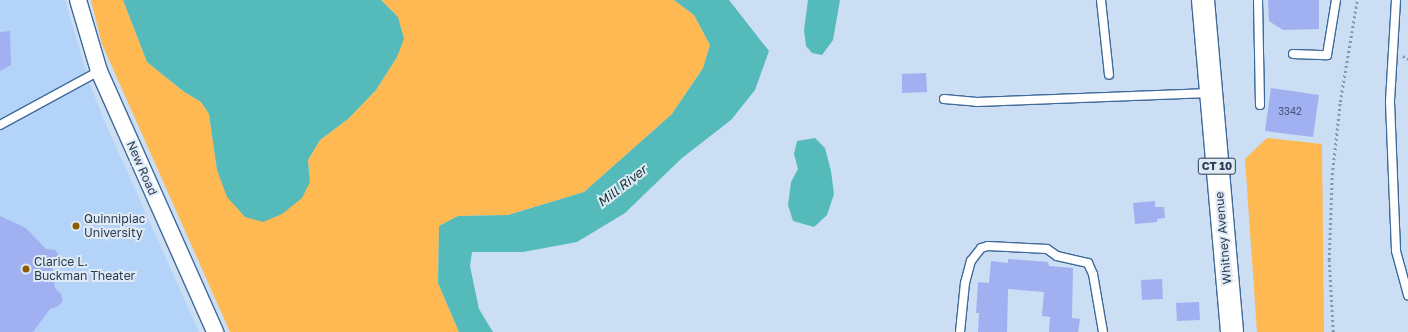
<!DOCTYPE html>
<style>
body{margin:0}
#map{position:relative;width:1408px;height:332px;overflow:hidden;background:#cbdef4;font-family:"Golos Text",sans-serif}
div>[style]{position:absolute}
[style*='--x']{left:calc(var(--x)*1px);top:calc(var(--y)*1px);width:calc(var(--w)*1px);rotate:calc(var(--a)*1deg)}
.built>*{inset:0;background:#b4d3f8}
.green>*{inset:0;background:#feb953}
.water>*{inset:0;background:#54bbba}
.building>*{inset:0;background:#a1b0f0}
.path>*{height:2.5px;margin-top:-1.25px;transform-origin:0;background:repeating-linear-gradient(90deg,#8496ad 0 2px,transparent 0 5px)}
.roads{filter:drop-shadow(1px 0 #3f699a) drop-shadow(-1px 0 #3f699a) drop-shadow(0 1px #3f699a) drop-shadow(0 -1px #3f699a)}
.lane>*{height:8px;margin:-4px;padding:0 4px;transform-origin:4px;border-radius:4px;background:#fff}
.street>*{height:16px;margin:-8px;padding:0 8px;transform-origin:8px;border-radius:8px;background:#fff}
.highway>*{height:22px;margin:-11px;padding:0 11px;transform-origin:11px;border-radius:11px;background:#fff}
.dots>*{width:11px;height:11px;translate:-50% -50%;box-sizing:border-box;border:2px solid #e0eaf5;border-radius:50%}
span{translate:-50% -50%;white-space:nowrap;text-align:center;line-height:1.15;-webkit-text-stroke:4px #e0eaf5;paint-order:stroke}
.number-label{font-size:10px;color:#47587a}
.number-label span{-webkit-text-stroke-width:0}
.shield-label span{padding:1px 3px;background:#e0eaf5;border:1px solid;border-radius:3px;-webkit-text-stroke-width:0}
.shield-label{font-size:11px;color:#293b52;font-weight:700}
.street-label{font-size:12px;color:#293b52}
.poi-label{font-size:12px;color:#293b52}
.left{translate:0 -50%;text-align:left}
.water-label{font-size:13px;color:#123332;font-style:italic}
</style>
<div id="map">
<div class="built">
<div style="clip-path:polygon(0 0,65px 0,89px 82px,104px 120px,199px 332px,0 332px)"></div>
</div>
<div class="green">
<div style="clip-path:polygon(91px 0,123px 0,147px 62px,183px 91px,201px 102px,209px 114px,217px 170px,310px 182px,308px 160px,320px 140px,348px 119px,376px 90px,397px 57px,398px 17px,381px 0,674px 0,694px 15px,710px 45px,703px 68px,672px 114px,584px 192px,508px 215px,458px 216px,439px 226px,438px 283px,459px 332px,230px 332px,102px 44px)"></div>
<div style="clip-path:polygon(1267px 138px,1322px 144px,1324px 332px,1257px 332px,1245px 159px)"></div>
</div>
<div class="water">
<div style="clip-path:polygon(123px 0,381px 0,398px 17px,404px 39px,397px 57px,376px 90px,348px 119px,320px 140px,308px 160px,310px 182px,302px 198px,282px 214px,263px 222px,245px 217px,227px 197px,217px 170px,209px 114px,201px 102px,183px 91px,147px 62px)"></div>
<div style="clip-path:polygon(674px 0,729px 0,769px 51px,755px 90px,731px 120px,682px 158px,625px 213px,577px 242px,523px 252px,472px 252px,470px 266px,479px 309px,493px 332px,459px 332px,438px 283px,439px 226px,458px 216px,508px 215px,584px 192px,672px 114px,703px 68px,710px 45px,694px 15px)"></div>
<div style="clip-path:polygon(808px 0,840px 0,833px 40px,822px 55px,812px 53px,806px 46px,804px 30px)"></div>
<div style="clip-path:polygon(815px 138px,825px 148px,831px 171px,834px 194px,827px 215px,814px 227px,793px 221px,788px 205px,791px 182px,798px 169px,794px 154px,797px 141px)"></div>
</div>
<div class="building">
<div style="clip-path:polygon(1268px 0,1319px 0,1319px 29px,1283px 30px,1269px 21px)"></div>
<div style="clip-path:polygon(10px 31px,11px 65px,0 71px,0 32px)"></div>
<div style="clip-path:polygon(926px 73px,927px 92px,902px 93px,902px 74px)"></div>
<div style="clip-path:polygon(1271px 88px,1319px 95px,1313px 137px,1265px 131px)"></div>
<div style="clip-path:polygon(1155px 201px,1155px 207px,1164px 207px,1165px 218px,1157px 219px,1157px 222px,1135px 224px,1133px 203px)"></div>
<div style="clip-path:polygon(0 216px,26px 228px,46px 249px,55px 250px,59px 255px,58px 262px,52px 266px,55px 288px,61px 294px,63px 301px,58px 306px,50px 309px,33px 332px,0 332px)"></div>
<div style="clip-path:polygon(1008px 259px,1048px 262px,1049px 266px,1073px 268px,1072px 318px,1080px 319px,1078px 332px,1049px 332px,1050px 317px,1042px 316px,1044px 292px,1008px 289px,1007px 332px,978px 332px,979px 313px,976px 313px,978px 282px,989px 283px,991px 261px,1008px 263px)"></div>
<div style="clip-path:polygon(1162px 279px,1163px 299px,1142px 300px,1141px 280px)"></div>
<div style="clip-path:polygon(1199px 302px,1200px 320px,1177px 321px,1176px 303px)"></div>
</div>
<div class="path">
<div style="--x:1403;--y:56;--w:6;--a:31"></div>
<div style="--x:1333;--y:332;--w:72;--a:-93.2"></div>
<div style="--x:1329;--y:260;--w:85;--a:-88"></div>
<div style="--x:1332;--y:175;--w:73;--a:-83.7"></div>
<div style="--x:1340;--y:102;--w:103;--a:-80.5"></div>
</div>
<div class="roads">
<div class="lane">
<div style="--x:1101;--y:0;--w:75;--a:83.9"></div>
<div style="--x:1258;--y:0;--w:105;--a:88.9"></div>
<div style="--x:1396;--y:0;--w:102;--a:93.4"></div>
<div style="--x:1390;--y:102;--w:76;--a:87.7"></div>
<div style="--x:1393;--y:178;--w:73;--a:87.6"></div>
<div style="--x:1396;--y:251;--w:46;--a:74.7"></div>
<div style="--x:1293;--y:54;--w:34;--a:2"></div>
<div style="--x:1327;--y:55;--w:56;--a:-80.7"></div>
<div style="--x:944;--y:99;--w:33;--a:5"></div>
<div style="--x:977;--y:102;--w:233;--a:-2.2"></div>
<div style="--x:0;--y:125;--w:113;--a:-28.6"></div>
<div style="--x:960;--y:332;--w:49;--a:-84.2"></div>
<div style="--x:965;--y:283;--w:23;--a:-75"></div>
<div style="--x:971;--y:261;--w:16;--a:-52"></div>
<div style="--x:981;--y:248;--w:7;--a:-16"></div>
<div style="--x:988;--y:246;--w:59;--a:2.9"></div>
<div style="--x:1047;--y:249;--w:12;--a:35"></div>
<div style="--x:1057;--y:256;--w:32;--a:13"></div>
<div style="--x:1088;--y:263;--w:12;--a:66"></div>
<div style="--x:1093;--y:274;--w:59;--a:80.2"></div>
</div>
<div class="street">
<div style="--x:78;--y:0;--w:74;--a:73.5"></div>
<div style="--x:99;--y:71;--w:286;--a:66"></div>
</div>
<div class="highway">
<div style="--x:1203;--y:0;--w:333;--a:85"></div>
</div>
</div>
<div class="dots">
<div style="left:76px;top:226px;background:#8b5c02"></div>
<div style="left:26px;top:269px;background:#8b5c02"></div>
</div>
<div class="number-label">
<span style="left:1290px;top:112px">3342</span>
</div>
<div class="shield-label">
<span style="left:1217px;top:166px">CT 10</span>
</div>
<div class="street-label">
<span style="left:142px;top:168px;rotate:66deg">New Road</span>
<span style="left:1223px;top:238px;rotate:-95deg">Whitney Avenue</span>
</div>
<div class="poi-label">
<span class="left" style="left:84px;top:226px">Quinnipiac<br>University</span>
<span class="left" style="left:34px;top:269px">Clarice L.<br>Buckman Theater</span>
</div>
<div class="water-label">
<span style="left:622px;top:186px;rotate:-38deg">Mill River</span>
</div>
</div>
